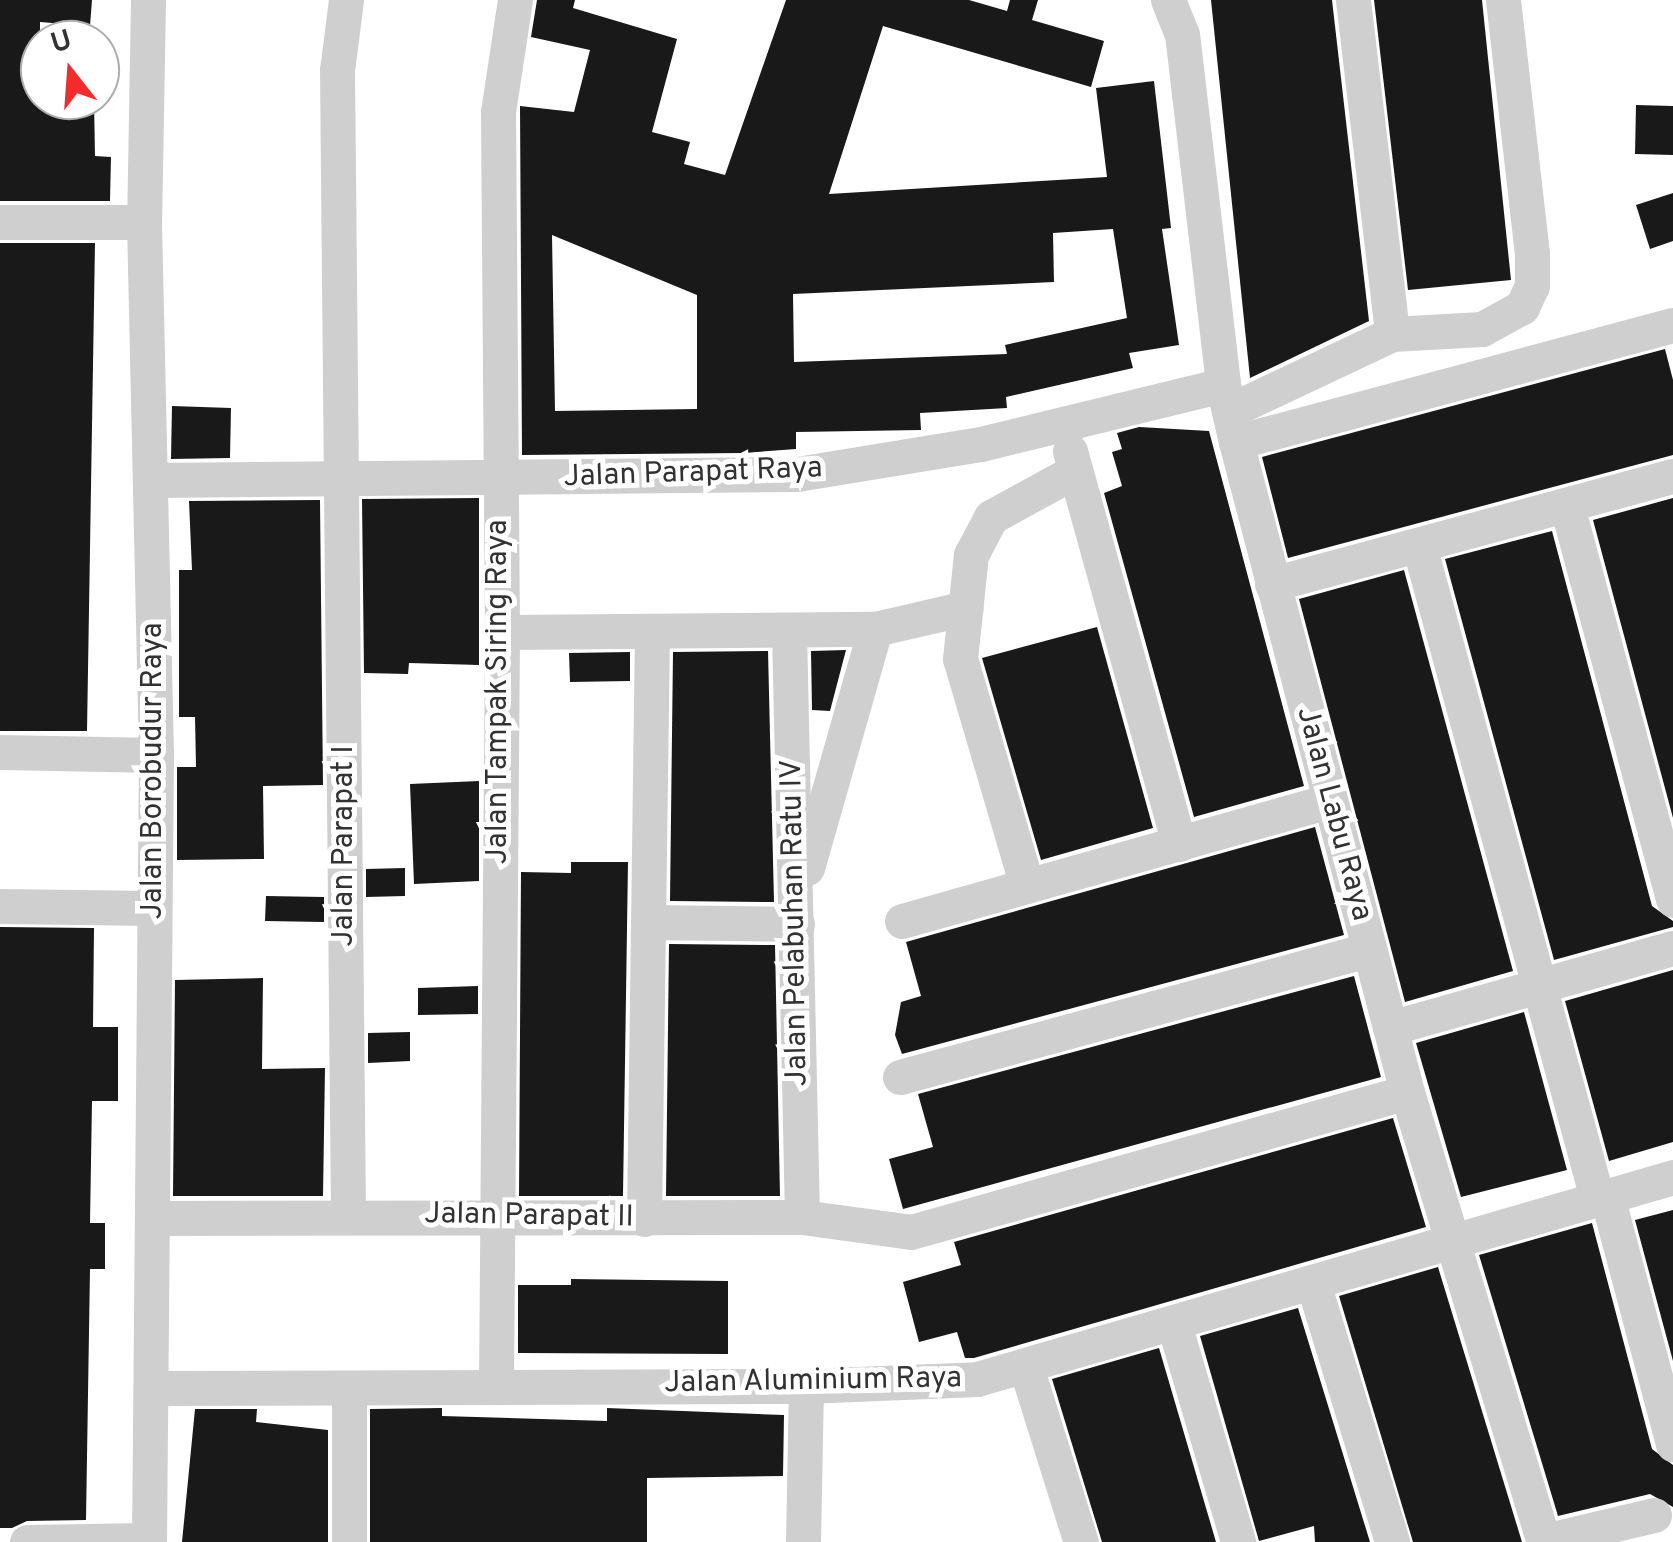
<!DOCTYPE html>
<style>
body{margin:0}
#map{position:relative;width:1673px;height:1542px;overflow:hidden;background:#fff;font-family:Overpass,sans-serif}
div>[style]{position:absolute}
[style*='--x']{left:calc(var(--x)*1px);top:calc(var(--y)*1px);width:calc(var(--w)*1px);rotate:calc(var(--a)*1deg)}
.building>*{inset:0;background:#191919}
.minor>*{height:35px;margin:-17.5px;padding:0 17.5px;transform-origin:17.5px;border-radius:17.5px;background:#cfcfcf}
span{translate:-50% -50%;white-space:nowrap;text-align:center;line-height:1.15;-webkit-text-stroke:10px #fff;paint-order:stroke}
.street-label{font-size:30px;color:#323232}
.north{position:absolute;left:20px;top:20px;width:100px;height:100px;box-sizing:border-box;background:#fff;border:2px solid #adadad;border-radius:50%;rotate:343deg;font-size:28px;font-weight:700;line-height:40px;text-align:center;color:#323232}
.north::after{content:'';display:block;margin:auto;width:35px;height:45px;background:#f22c2a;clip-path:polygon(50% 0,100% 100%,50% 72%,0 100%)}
</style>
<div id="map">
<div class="building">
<div style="clip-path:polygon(0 0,92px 0,90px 26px,40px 22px,40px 100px,94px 100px,95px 156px,111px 157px,110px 201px,0 201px)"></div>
<div style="clip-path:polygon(evenodd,537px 0,575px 0,573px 8px,677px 39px,652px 132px,690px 142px,684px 164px,725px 175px,786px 0,969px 0,1007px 11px,1010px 0,1038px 0,1032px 20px,1104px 41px,1091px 87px,883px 26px,829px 194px,1107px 177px,1096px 88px,1154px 81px,1171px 228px,1162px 229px,1179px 345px,1129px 353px,1133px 368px,1006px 397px,1007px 408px,920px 413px,921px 430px,796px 432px,796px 449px,744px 453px,522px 455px,520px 106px,574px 112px,590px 50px,531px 37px,537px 0,1113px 229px,1127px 318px,1005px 345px,1007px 354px,794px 362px,793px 294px,1054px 282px,1053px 233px,1113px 229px,537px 0,552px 235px,697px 295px,697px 409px,555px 411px,552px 235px)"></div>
<div style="clip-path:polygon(1211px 0,1332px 0,1369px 321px,1250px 378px)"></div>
<div style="clip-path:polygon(1374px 0,1482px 0,1511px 280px,1408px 290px)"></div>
<div style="clip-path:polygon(1636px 105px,1673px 106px,1673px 155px,1635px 154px)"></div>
<div style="clip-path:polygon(1673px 193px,1673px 241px,1650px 249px,1636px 205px)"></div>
<div style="clip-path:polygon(0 243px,95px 243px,87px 731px,0 731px)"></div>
<div style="clip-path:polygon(1665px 349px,1673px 380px,1673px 455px,1288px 558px,1262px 457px)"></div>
<div style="clip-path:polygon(172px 406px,231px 408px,230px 458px,171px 459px)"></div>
<div style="clip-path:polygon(1139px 427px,1209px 431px,1304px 786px,1194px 817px,1104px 493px,1122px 486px,1112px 452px,1122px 449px,1117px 433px)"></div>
<div style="clip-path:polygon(479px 498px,479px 665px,409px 663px,408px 674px,364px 673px,362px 499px)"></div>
<div style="clip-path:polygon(1673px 498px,1673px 818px,1593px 520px)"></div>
<div style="clip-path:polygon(320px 500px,323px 785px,263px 786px,264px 859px,177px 860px,177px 767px,196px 767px,195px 717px,179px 717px,179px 570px,192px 570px,189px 501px)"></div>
<div style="clip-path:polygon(1552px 531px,1652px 906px,1673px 921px,1673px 927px,1554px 960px,1445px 559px)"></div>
<div style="clip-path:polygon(1404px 570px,1513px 971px,1405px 1002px,1299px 599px)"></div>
<div style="clip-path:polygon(1097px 627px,1153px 828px,1041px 860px,982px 658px)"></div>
<div style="clip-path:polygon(846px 650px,830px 711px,812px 710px,811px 651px)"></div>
<div style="clip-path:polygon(768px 651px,774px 902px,670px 901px,673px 652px)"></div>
<div style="clip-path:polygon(630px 652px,630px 681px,570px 682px,569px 653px)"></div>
<div style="clip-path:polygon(479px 781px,479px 881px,414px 884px,410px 784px)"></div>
<div style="clip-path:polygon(1315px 827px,1344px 935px,902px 1054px,895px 1035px,901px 1002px,921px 996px,906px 942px)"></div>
<div style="clip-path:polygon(571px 862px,628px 862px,623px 1196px,519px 1196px,521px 872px,571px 873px)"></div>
<div style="clip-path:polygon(405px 868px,405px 896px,366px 897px,366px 869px)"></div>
<div style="clip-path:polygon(266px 896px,324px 897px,324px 922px,265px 921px)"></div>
<div style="clip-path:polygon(0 927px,94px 928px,93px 1027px,118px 1027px,118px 1101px,92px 1101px,90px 1223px,105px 1223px,105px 1269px,90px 1269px,86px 1520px,27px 1521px,12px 1528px,0 1528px)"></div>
<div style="clip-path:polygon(669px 944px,775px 945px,780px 1196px,666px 1196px)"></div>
<div style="clip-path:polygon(1673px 970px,1673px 1142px,1609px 1161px,1565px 1001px)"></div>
<div style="clip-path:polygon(1354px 976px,1381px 1077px,903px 1209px,889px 1159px,933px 1147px,918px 1094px)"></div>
<div style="clip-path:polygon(263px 978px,262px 1069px,325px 1068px,323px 1196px,173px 1196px,175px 980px)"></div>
<div style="clip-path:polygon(478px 986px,478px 1014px,418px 1015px,418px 988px)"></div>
<div style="clip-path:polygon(1524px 1012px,1567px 1170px,1461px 1197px,1416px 1043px)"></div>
<div style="clip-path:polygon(410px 1032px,410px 1061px,368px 1063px,368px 1033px)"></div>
<div style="clip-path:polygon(1393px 1118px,1426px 1227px,974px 1358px,965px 1358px,957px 1332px,919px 1342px,903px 1282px,961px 1265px,954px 1242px)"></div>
<div style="clip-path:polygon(1673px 1210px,1673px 1361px,1635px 1220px)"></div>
<div style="clip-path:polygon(1592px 1223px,1652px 1449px,1673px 1465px,1673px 1507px,1650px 1494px,1558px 1516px,1479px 1255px)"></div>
<div style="clip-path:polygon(1438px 1267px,1522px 1542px,1413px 1542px,1339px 1296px)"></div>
<div style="clip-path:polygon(571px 1279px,728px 1281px,728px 1354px,518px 1353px,518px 1285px,571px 1285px)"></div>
<div style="clip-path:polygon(1298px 1308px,1370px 1542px,1315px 1542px,1314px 1526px,1259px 1541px,1200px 1336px)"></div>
<div style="clip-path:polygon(1159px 1348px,1216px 1542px,1102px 1542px,1052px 1379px)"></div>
<div style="clip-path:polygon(442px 1408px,442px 1416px,607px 1421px,607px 1408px,784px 1415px,783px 1476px,647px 1478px,647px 1542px,370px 1542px,370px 1409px)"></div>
<div style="clip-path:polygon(195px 1409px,257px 1409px,256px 1422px,328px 1430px,328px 1542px,182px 1542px)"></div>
</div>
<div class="minor">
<div style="--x:148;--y:0;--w:222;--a:91"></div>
<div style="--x:144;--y:222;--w:533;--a:88.71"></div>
<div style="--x:156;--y:755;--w:787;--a:90.51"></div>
<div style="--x:346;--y:0;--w:71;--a:97.3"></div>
<div style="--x:337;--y:70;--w:1144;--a:89.45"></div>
<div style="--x:1168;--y:0;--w:37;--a:68"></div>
<div style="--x:1182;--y:34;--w:353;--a:83.3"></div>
<div style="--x:1223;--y:385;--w:58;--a:77.2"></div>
<div style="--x:1236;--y:442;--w:672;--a:75.26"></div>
<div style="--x:1407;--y:1092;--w:470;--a:73.1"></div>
<div style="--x:1353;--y:0;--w:336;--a:83.3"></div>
<div style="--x:0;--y:222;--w:144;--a:0"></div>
<div style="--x:1229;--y:411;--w:180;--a:-25.3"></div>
<div style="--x:1392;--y:334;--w:90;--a:-3.2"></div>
<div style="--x:1482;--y:329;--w:46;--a:-28.8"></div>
<div style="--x:1522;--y:307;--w:23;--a:-65"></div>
<div style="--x:1532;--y:286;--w:32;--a:-90"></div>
<div style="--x:1532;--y:254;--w:256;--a:-96.5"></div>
<div style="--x:1236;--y:442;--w:452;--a:-15"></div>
<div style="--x:1070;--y:451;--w:408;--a:74.5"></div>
<div style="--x:153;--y:480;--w:644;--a:-0.53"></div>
<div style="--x:797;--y:474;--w:186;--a:-9.3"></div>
<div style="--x:981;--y:444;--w:249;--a:-13.7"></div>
<div style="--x:1567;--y:506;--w:408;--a:74.9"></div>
<div style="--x:1419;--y:545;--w:677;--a:74.75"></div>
<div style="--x:1272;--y:584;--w:415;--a:-15.1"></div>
<div style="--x:789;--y:630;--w:587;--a:88.73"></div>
<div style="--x:502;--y:632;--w:373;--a:-0.5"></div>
<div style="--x:875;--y:629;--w:93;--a:-13"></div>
<div style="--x:0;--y:752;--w:156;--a:1.1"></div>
<div style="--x:807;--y:868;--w:248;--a:-74.1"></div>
<div style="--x:1027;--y:886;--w:237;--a:-106.4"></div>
<div style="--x:960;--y:659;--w:105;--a:-84"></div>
<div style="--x:971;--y:555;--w:43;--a:-62.2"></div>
<div style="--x:991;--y:517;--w:96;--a:-28.7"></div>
<div style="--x:0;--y:906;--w:154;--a:0.7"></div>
<div style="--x:902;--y:921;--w:444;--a:-15.7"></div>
<div style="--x:651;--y:922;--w:146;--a:0.8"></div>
<div style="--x:1390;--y:1028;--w:294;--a:-15.8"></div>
<div style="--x:900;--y:1077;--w:486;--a:-15.2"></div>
<div style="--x:1607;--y:1196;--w:257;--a:75.1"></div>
<div style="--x:153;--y:1218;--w:649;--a:-0.09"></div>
<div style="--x:802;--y:1217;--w:110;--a:7.8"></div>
<div style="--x:911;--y:1232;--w:515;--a:-15.76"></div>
<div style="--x:644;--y:1219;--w:586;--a:-89.22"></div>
<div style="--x:1313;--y:1283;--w:271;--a:73"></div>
<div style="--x:1174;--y:1324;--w:227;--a:73.6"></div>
<div style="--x:1026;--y:1367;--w:183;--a:72.6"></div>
<div style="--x:496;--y:1385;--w:753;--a:-89.54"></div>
<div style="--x:502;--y:632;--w:520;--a:-90.44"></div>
<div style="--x:498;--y:112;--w:113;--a:-81.4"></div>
<div style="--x:152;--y:1388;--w:654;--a:-0.18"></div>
<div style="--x:806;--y:1386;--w:171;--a:-2.3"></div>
<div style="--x:977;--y:1379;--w:725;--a:-16.18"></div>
<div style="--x:1544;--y:1541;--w:113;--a:-13.3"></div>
<div style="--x:27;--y:1542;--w:122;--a:-0.9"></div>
<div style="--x:349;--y:1542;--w:154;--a:-90"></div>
<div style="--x:803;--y:1542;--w:156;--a:-88.9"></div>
</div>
<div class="street-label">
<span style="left:693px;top:474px;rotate:-2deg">Jalan Parapat Raya</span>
<span style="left:499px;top:692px;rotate:-90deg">Jalan Tampak Siring Raya</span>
<span style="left:154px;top:771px;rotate:-90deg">Jalan Borobudur Raya</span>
<span style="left:1333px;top:814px;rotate:75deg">Jalan Labu Raya</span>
<span style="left:345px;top:846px;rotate:-90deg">Jalan Parapat I</span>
<span style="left:796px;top:923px;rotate:-91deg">Jalan Pelabuhan Ratu IV</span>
<span style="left:529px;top:1217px;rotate:1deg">Jalan Parapat II</span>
<span style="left:813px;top:1382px;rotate:-1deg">Jalan Aluminium Raya</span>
</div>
<div class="north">U</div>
</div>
